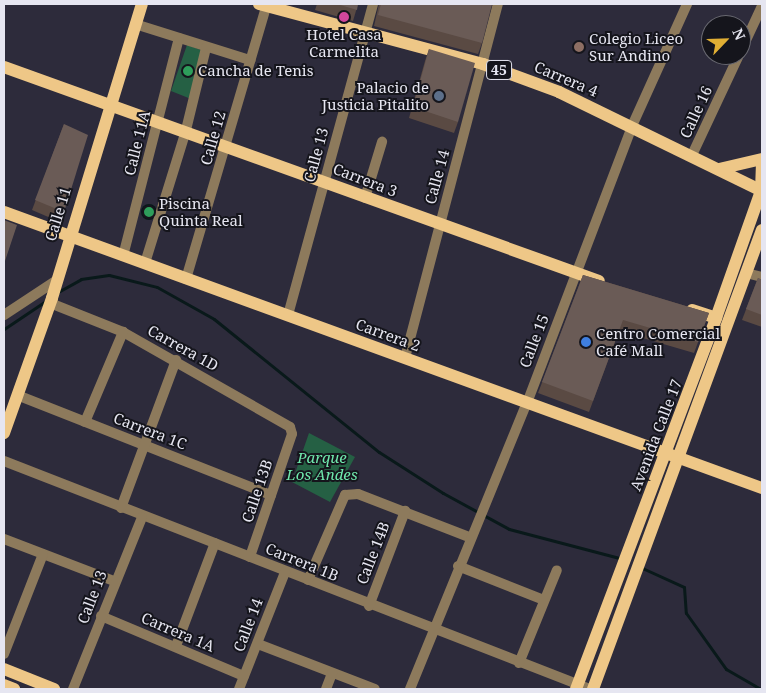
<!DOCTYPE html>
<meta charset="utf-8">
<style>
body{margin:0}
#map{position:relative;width:766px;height:693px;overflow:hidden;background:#2d2b3b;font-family:"Noto Serif",serif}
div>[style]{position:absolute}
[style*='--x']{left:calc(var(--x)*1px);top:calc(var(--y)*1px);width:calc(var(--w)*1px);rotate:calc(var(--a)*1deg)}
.green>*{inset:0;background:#256044}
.water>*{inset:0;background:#09191a}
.round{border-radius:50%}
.stream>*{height:3px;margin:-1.5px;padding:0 1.5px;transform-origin:1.5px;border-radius:1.5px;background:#09191a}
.minor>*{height:10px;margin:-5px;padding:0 5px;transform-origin:5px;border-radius:5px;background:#8d7a5c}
.major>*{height:12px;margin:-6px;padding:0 6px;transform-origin:6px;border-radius:6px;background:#eec787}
.wall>*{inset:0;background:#5a4a43}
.building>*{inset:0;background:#6a5b56}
.dots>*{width:14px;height:14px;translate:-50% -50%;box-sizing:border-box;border:2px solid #15151c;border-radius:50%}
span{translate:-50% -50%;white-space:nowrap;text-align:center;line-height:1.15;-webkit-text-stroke:4px #15151c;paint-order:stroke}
.shield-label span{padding:1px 4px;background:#15151c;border:1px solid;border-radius:4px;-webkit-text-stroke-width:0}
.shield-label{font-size:14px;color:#e6e6f1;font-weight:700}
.poi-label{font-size:15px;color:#e6e6f1}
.left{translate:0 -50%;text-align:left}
.right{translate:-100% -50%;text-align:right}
.street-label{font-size:15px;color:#e6e6f1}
.park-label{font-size:15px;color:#70e9ad;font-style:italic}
.frame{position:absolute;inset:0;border:5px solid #e6e6f1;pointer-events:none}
.north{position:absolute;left:701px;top:15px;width:50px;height:50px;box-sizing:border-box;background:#15151c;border:1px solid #696971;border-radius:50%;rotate:66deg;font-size:14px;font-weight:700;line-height:20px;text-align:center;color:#e6e6f1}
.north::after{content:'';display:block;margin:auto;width:18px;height:22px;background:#e1af34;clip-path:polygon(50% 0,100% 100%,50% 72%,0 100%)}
</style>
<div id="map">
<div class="green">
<div style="clip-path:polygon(187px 45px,204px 51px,191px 99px,171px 91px)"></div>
<div style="clip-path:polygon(309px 433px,355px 457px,330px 502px,292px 482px)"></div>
</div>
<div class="water">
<div class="round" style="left:141px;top:204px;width:16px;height:16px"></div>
</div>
<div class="stream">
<div style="--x:58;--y:292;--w:26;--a:-29"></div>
<div style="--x:81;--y:279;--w:28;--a:-8"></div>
<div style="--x:109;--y:275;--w:49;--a:14"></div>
<div style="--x:157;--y:287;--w:65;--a:29.3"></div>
<div style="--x:214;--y:319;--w:212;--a:38.9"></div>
<div style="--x:379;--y:452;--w:76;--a:32.6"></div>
<div style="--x:443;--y:493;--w:75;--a:28.6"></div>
<div style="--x:509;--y:529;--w:118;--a:14.7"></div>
<div style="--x:4;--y:329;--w:52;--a:-34"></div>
<div style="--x:640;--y:567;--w:48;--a:24.4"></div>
<div style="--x:684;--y:587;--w:26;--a:86"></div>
<div style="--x:686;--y:613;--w:69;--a:54.5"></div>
<div style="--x:726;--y:669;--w:39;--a:30"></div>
</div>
<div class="minor">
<div style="--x:135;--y:24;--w:121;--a:17.4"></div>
<div style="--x:741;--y:51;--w:50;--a:-65"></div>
<div style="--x:692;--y:155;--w:110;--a:-64.8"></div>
<div style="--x:365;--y:198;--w:59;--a:-73.1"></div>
<div style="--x:123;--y:256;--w:225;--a:-75.6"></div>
<div style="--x:145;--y:263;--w:135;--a:-72.8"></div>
<div style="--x:185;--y:134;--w:89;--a:-76.3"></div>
<div style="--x:746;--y:273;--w:16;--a:14"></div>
<div style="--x:186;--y:279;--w:287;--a:-73.6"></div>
<div style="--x:50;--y:303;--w:79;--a:21.7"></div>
<div style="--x:123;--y:332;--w:192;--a:29.6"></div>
<div style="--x:290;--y:427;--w:7;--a:74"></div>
<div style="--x:292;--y:434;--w:130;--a:108.9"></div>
<div style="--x:4;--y:315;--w:64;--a:-33.4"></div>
<div style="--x:288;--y:315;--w:322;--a:-74.7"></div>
<div style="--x:405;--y:358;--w:366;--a:-75.3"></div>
<div style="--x:17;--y:395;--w:273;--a:21.5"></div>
<div style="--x:85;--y:422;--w:98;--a:-67.1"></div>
<div style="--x:4;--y:461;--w:629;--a:21.26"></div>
<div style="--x:121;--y:508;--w:158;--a:-69.6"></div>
<div style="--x:4;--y:539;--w:118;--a:20.9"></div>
<div style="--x:458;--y:566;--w:92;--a:21.6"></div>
<div style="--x:308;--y:580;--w:93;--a:-66.5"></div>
<div style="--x:345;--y:495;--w:13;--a:-4"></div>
<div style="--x:358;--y:494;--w:119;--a:21.2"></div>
<div style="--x:369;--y:606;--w:102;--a:-69.2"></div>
<div style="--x:101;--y:616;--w:155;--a:22.8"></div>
<div style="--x:258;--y:644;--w:125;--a:21"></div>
<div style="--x:176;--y:646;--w:110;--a:-69.3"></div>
<div style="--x:4;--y:654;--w:107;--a:-68.7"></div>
<div style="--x:519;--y:663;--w:100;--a:-67.8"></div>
<div style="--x:73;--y:689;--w:185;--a:-68.1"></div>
<div style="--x:239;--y:689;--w:126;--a:-68.5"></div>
<div style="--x:326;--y:689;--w:17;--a:-69"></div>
<div style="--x:410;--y:689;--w:309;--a:-67.8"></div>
<div style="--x:527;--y:403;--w:296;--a:-69.2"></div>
<div style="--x:632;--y:126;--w:134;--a:-65.7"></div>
</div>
<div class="major">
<div style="--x:259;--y:4;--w:232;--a:15"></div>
<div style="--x:483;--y:64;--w:81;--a:20.2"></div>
<div style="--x:559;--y:92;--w:226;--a:26"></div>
<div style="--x:4;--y:67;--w:632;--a:19.78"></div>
<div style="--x:719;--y:169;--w:44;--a:-13.1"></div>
<div style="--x:4;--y:212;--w:807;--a:20.01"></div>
<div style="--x:692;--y:310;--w:25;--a:18"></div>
<div style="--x:4;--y:433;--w:143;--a:-70.4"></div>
<div style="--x:52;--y:298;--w:307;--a:-73"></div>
<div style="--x:4;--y:669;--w:54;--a:21.8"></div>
<div style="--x:4;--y:685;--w:11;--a:22"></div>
<div style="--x:576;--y:689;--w:397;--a:-69.3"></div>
<div style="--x:716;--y:318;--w:135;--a:-70.5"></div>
<div style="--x:761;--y:191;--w:29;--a:-88"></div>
<div style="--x:593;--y:689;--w:489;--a:-69.8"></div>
</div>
<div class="wall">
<div style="clip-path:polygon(317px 4px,358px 4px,353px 21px,315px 10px)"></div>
<div style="clip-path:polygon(379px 4px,492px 4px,482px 43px,478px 54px,374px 26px)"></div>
<div style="clip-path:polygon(429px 49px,458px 122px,454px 133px,409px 118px,425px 61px)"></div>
<div style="clip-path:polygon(64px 124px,64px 212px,60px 222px,32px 210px)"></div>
<div style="clip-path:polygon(583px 275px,709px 313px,694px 353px,619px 331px,589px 412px,538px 393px)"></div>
<div style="clip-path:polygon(758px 278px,762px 280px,762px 327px,742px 320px)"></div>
</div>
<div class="building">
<div style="clip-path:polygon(337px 4px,358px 4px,357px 10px)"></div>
<div style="clip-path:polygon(381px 4px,492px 4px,482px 43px,378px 15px)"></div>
<div style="clip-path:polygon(429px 49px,475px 63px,458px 122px,413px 107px)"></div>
<div style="clip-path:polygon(64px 124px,88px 135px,64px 212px,35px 200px)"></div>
<div style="clip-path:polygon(4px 220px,17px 225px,4px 264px)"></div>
<div style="clip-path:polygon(583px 275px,709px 313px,698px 342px,623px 320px,593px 401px,542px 382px)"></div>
<div style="clip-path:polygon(758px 278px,762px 280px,762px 315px,746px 309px)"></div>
</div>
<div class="dots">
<div style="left:344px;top:17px;background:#d1479c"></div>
<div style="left:579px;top:47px;background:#8d6e63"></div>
<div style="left:188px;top:71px;background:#2e9e5b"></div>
<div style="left:439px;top:96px;background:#5c6f8a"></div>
<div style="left:149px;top:212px;background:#2e9e5b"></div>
<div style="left:586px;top:342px;background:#3f7fe0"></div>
</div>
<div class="shield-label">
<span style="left:499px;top:70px">45</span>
</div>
<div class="poi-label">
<span style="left:344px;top:43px">Hotel Casa<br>Carmelita</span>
<span class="left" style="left:589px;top:47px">Colegio Liceo<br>Sur Andino</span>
<span class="left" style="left:198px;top:71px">Cancha de Tenis</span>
<span class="right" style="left:429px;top:96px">Palacio de<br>Justicia Pitalito</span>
<span class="left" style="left:159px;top:212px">Piscina<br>Quinta Real</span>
<span class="left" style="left:596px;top:342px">Centro Comercial<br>Café Mall</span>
</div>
<div class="street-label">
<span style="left:566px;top:79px;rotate:23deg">Carrera 4</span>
<span style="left:696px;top:112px;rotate:-65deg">Calle 16</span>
<span style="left:213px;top:138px;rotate:-74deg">Calle 12</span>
<span style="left:137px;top:143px;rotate:-76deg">Calle 11A</span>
<span style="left:316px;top:155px;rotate:-75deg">Calle 13</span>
<span style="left:437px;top:177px;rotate:-75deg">Calle 14</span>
<span style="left:365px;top:180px;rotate:21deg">Carrera 3</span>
<span style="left:58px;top:214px;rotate:-73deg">Calle 11</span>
<span style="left:388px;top:335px;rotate:20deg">Carrera 2</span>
<span style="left:534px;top:341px;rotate:-69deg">Calle 15</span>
<span style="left:183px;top:348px;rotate:29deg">Carrera 1D</span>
<span style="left:150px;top:431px;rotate:21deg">Carrera 1C</span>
<span style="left:656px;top:435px;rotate:-69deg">Avenida Calle 17</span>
<span style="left:257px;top:491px;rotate:-71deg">Calle 13B</span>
<span style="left:373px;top:553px;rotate:-69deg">Calle 14B</span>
<span style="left:302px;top:562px;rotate:22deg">Carrera 1B</span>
<span style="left:92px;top:597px;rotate:-69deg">Calle 13</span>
<span style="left:248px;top:625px;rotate:-69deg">Calle 14</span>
<span style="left:178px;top:632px;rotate:23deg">Carrera 1A</span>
</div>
<div class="park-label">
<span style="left:322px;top:466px">Parque<br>Los Andes</span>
</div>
<div class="frame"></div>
<div class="north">N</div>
</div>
